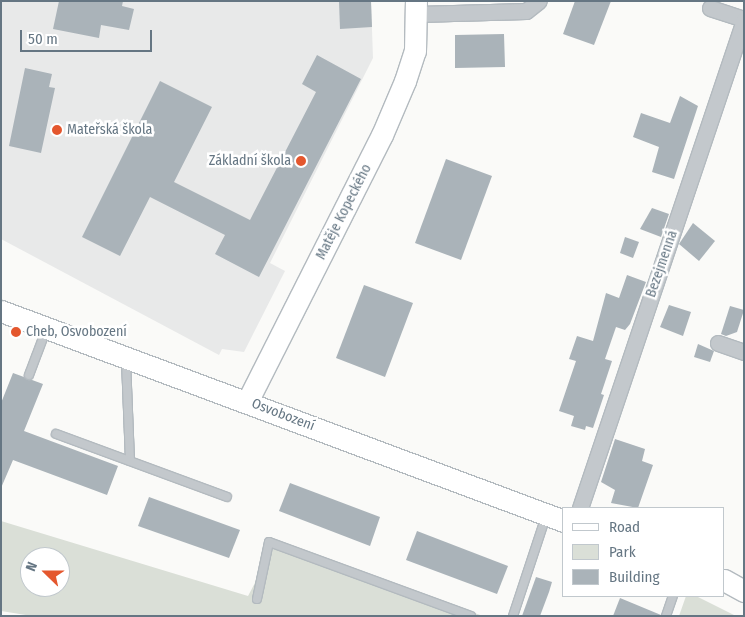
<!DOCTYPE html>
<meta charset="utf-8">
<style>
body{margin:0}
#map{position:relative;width:745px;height:617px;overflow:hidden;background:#fafaf8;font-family:"Fira Sans Condensed",sans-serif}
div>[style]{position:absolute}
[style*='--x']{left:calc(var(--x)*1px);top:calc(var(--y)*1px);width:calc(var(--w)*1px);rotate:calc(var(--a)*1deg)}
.built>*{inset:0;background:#e8e9e9}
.green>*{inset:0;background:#dadfd7}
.building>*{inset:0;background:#aab3b9}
.roads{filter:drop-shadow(1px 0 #b3babf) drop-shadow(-1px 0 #b3babf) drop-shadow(0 1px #b3babf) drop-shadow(0 -1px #b3babf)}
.lane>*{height:8px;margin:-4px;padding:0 4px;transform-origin:4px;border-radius:4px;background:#c3c8cc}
.street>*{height:15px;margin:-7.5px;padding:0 7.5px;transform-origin:7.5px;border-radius:7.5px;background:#c3c8cc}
.secondary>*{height:21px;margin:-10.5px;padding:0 10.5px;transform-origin:10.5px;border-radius:10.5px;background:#fff}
.dots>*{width:14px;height:14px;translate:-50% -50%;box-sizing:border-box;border:2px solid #fff;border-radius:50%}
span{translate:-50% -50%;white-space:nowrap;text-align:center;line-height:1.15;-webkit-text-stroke:5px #fff;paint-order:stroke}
.poi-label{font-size:14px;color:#657683}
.left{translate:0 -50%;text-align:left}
.right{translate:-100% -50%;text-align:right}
.street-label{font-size:14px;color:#657683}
.frame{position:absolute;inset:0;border:2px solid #657683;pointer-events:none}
.legend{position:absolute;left:562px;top:507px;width:162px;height:90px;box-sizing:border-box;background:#fff;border:1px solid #c1c8cd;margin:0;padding:6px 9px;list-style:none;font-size:15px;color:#657683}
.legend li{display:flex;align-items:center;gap:10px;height:25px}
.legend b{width:25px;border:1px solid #c1c8cd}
.north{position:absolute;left:20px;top:547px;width:50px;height:50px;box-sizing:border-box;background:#fff;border:1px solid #c1c8cd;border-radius:50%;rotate:292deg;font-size:14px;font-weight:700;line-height:20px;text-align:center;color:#657683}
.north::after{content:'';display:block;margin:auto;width:18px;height:22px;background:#e4572e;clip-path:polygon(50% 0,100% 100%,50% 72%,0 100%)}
.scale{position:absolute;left:20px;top:30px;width:132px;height:22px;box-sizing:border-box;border:2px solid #657683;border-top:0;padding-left:6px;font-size:15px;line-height:18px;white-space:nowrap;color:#657683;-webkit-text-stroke:4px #fff;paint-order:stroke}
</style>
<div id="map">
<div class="built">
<div style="clip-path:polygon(1px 1px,371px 1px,373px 58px,270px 263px,285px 271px,244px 352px,222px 349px,219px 355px,1px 239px)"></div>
</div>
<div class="green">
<div style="clip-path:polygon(evenodd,1px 521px,248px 596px,277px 542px,483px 616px,32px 616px,1px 611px,1px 521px,30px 557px,60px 557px,60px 587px,30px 587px,30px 557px)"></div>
<div style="clip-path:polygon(686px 596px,696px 596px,736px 616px,679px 616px)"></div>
</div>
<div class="building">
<div style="clip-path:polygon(59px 1px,123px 1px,122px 6px,134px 9px,129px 30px,101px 25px,99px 38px,53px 29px)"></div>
<div style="clip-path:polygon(339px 1px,371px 1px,372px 27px,340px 29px)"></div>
<div style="clip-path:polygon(575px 1px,611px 1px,594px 45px,563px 34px)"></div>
<div style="clip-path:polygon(504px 34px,505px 67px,455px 68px,455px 35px)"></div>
<div style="clip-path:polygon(317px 55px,361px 79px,259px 277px,215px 254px,225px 235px,150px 197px,120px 256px,82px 237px,160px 81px,212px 107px,174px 182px,250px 220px,316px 92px,302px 84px)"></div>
<div style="clip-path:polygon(25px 68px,52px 74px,49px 87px,55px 88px,41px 153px,9px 146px)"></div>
<div style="clip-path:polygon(680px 96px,698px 106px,674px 179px,652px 172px,659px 147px,633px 137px,641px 113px,670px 123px)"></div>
<div style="clip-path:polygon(446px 159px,492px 176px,461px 260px,415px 243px)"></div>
<div style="clip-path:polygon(652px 208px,669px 214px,661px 237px,640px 229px)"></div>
<div style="clip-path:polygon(693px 223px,715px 241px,699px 261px,679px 244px)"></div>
<div style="clip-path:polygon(625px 237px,639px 242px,633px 258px,620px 253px)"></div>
<div style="clip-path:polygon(627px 275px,646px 282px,630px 324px,625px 330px,616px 327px,605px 359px,612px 361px,601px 394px,604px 395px,593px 428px,586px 426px,585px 430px,571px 426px,574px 416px,559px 411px,576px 361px,569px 359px,577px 336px,593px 341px,606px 293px,619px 298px)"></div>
<div style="clip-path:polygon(364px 285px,413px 303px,385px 377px,336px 358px)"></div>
<div style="clip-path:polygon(669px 305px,691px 312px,683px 336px,660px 327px)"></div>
<div style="clip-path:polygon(730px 306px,744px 310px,737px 332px,726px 336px,721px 334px)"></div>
<div style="clip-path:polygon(698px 344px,714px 351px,710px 362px,694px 357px)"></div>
<div style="clip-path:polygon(13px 373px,43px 384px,24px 431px,118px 466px,107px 495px,13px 460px,1px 488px,1px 403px)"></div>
<div style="clip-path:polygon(615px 439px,645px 449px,642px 461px,653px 465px,638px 508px,611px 503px,615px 490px,601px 482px)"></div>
<div style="clip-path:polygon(290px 483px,380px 517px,370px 546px,279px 511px)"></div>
<div style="clip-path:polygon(149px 497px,240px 530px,229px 558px,138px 526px)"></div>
<div style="clip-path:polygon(417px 531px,508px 566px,497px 594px,406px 560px)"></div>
<div style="clip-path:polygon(536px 577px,552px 582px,549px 592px,540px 616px,522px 616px)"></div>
<div style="clip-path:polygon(620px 598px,661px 615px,660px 616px,613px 616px)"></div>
</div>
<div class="roads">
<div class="lane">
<div style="--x:126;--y:361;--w:100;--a:87.7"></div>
<div style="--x:29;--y:375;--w:48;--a:-69.3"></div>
<div style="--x:56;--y:434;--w:182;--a:20.2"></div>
<div style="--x:257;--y:599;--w:58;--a:-78.1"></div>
<div style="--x:269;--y:542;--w:215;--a:20.1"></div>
<div style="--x:513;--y:616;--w:105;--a:-71.7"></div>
<div style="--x:666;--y:616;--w:21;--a:-71"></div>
</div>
<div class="street">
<div style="--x:710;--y:8;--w:36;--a:18"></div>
<div style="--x:417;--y:14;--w:109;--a:-1.6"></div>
<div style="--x:526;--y:11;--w:16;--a:-38"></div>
<div style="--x:718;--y:343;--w:28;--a:19"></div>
<div style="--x:580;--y:508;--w:515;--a:-71.42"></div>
</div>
<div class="secondary">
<div style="--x:1;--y:311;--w:601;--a:20.46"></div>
<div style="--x:247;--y:402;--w:299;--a:-63.2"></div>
<div style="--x:382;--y:135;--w:59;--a:-66.9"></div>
<div style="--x:405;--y:81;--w:32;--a:-72"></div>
<div style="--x:415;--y:51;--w:50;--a:-88.9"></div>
<div style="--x:724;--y:580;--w:23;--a:29"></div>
</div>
</div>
<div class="dots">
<div style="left:57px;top:130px;background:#e4572e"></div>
<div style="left:301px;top:161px;background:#e4572e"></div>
<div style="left:16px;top:332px;background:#e4572e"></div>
</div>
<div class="poi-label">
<span class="left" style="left:67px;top:130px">Mateřská škola</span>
<span class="right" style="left:291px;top:161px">Základní škola</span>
<span class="left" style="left:26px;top:332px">Cheb, Osvobození</span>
</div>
<div class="street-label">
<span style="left:344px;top:212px;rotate:-63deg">Matěje Kopeckého</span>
<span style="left:662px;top:264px;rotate:-71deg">Bezejmenná</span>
<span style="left:283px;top:415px;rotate:21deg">Osvobození</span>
</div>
<div class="frame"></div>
<ul class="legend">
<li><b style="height:6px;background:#fff"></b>Road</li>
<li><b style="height:14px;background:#dadfd7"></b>Park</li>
<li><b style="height:14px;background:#aab3b9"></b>Building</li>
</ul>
<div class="north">N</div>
<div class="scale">50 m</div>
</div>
